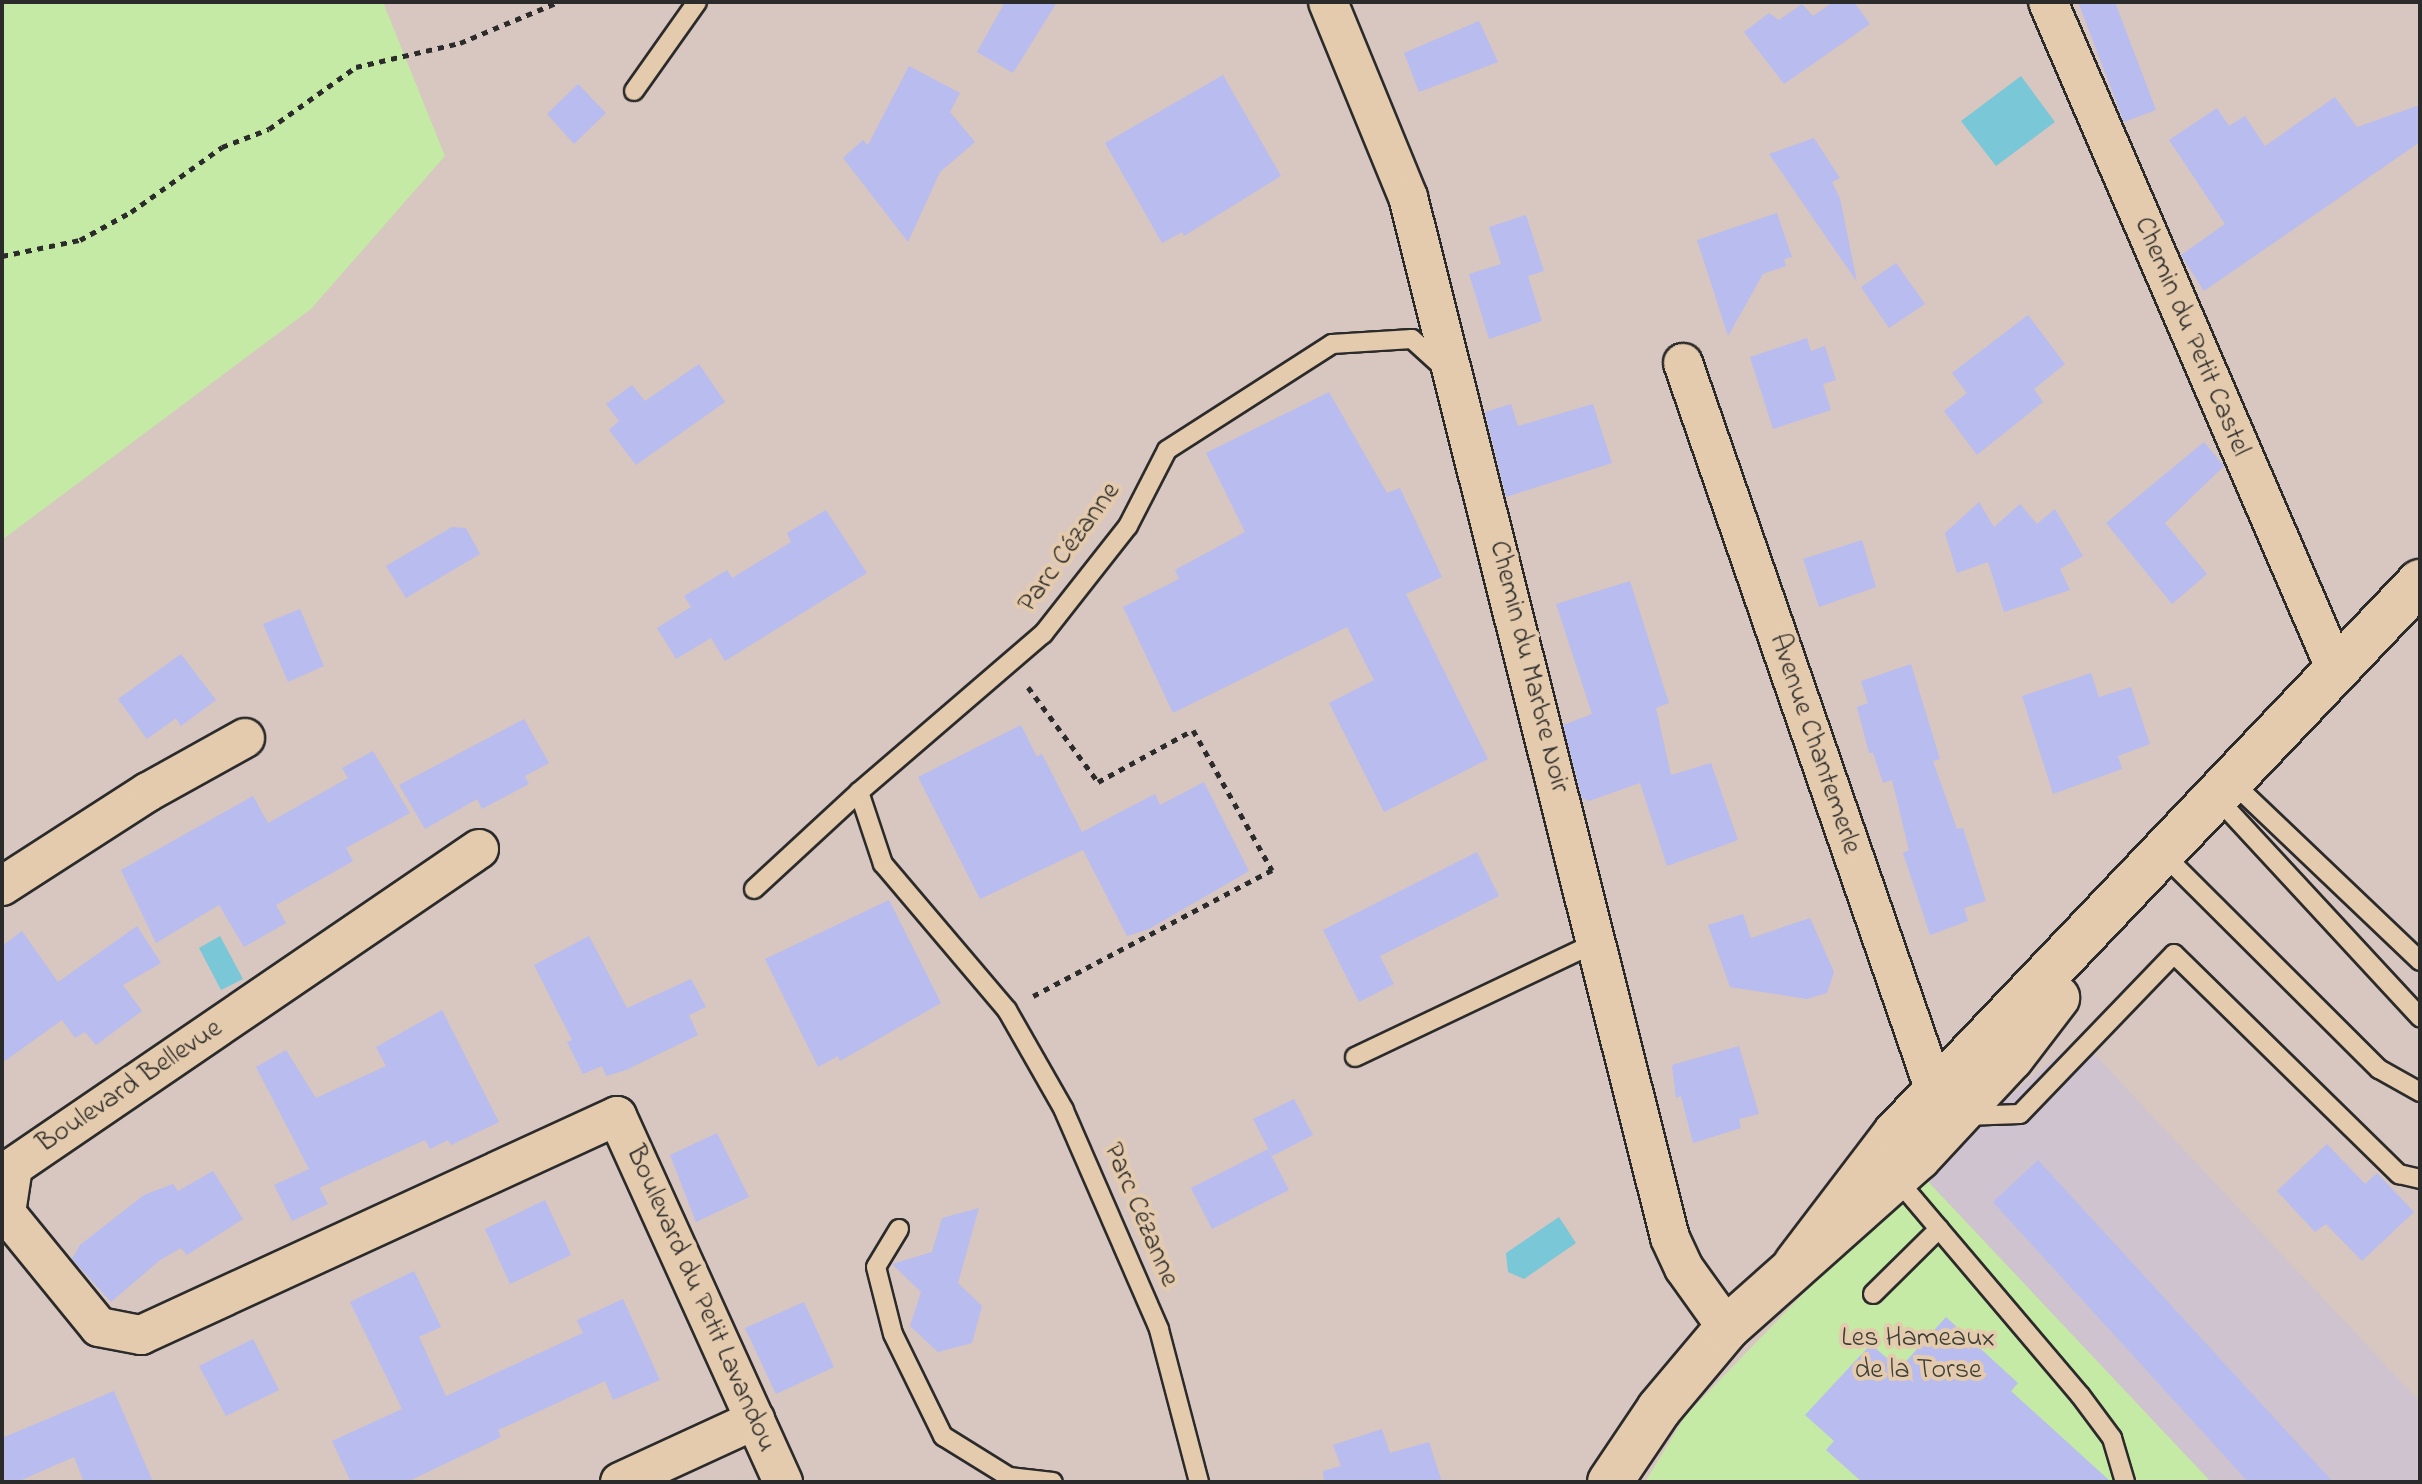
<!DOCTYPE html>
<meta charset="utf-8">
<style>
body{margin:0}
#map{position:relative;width:2422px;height:1484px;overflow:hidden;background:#d8c6c0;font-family:"Indie Flower",sans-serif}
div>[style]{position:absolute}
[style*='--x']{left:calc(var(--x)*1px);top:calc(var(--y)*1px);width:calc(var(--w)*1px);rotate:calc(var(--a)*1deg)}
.built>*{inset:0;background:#cec3ce}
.green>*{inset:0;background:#c4eaa5}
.water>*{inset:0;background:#7ac7d8}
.building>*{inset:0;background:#b8bcee}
.path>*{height:5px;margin-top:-2.5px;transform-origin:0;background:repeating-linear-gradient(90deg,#2b2b2b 0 6px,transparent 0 12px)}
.roads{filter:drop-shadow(2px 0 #2b2b2b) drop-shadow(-2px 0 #2b2b2b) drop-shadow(0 2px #2b2b2b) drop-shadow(0 -2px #2b2b2b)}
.service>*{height:18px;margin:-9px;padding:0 9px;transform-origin:9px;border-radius:9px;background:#e5cbad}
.minor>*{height:38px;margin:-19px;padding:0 19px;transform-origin:19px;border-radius:19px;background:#e5cbad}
.tertiary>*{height:44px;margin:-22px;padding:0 22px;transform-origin:22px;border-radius:22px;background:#e5cbad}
span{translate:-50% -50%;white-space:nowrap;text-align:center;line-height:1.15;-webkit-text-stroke:8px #e5cbad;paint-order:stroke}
.street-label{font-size:28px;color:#2b2b2b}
.park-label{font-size:28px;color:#3a3e37}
.frame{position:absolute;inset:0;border:4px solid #2b2b2b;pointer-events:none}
</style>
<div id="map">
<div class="built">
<div style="clip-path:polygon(2079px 1038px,2420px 1402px,2420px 1482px,2211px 1482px,1920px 1173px)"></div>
</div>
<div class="green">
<div style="clip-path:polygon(2px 2px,383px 2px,445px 156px,311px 309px,2px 540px)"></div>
<div style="clip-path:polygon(1920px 1173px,2211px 1482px,1645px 1482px,1686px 1415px)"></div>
</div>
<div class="water">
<div style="clip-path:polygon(2021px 76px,2055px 122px,1996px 166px,1961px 121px)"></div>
<div style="clip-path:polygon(220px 936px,243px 979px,221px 990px,199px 948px)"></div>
<div style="clip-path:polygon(1559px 1217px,1576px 1243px,1524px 1279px,1508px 1272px,1506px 1253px)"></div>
</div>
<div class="building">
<div style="clip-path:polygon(1005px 2px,1057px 2px,1013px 73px,977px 52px)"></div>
<div style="clip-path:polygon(1833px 2px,1854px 2px,1870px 24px,1784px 84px,1744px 32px,1769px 13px,1779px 20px,1802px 4px,1813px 16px)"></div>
<div style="clip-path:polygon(2078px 2px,2115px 2px,2156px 110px,2124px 122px)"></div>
<div style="clip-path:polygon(1479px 21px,1498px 62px,1419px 92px,1404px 53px)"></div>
<div style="clip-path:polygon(909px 66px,960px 93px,950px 112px,975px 142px,940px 172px,908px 242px,843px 158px,863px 140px,868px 145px)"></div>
<div style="clip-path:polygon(1223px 75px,1281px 176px,1184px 236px,1182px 232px,1162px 243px,1105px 143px)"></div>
<div style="clip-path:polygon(578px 84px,606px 113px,574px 144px,547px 114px)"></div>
<div style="clip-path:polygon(2335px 97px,2357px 127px,2420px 105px,2420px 142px,2204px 291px,2181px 255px,2225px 224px,2169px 140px,2217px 108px,2229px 126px,2245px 116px,2265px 146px)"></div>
<div style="clip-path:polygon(1814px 138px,1840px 178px,1832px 182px,1840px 198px,1857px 282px,1769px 154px)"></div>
<div style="clip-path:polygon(1777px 213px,1792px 257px,1784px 259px,1786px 266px,1763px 274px,1728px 336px,1697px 240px)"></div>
<div style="clip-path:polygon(1526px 215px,1544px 271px,1528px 276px,1542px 321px,1489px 339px,1469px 274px,1501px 264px,1489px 227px)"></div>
<div style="clip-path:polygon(1896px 263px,1925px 304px,1889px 328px,1861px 287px)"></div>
<div style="clip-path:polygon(2028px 315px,2065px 364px,2034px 389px,2043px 402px,1977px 455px,1944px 411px,1967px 393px,1952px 373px)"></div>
<div style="clip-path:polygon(1807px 338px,1811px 351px,1825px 346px,1836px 380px,1823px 384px,1831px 410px,1773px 429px,1750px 357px)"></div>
<div style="clip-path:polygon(699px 364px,725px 402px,636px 465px,609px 430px,619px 421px,606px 404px,632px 385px,645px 401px)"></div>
<div style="clip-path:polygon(1329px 392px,1387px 493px,1400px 488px,1442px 577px,1406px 594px,1488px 759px,1384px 812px,1329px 703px,1374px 680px,1347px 627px,1173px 713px,1123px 607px,1179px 579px,1175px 570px,1245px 532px,1206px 453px)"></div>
<div style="clip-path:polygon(1511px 404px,1518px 426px,1593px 404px,1612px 463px,1506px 497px,1485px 412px)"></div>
<div style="clip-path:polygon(2204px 442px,2224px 466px,2165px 523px,2207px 574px,2172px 604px,2106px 523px)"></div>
<div style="clip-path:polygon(1979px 502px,1994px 527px,2020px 504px,2037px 524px,2055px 509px,2083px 556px,2060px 569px,2070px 590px,2004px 612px,1988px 562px,1957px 573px,1945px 533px)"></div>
<div style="clip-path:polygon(826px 510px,867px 573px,725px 661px,711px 638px,676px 659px,657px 628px,691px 607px,684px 596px,727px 570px,732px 578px,791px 542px,787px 533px)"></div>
<div style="clip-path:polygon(452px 527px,466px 528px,480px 554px,406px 598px,386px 566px)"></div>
<div style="clip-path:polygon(1862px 540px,1876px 587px,1819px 607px,1803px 559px)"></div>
<div style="clip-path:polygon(1630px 581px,1669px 703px,1656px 708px,1671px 775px,1711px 763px,1738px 840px,1667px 866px,1640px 783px,1589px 801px,1582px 798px,1563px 725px,1592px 714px,1556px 604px)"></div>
<div style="clip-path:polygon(300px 609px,324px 666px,288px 682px,263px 624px)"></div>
<div style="clip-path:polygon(181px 654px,216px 700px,181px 726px,176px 718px,147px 739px,118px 699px)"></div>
<div style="clip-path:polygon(1911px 664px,1940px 759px,1933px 761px,1957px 829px,1963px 828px,1986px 901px,1964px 908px,1968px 921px,1930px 935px,1903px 853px,1909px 850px,1892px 780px,1883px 783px,1873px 753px,1869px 753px,1857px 707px,1868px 703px,1861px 681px)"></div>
<div style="clip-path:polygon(2091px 673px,2099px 697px,2131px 687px,2150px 744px,2118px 756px,2122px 769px,2053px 794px,2022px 696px)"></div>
<div style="clip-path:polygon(524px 719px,549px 763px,525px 776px,529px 784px,482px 809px,477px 799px,425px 829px,399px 785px)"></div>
<div style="clip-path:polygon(1021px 725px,1037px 757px,1042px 754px,1082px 832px,1155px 794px,1160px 805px,1204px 782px,1249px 871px,1149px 929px,1127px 936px,1083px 850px,980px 899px,918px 777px)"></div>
<div style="clip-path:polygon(373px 751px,410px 813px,346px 848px,353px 861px,276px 905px,286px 923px,244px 947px,219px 905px,156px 943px,121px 870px,253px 796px,268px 823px,348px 778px,342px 768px)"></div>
<div style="clip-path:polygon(1477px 852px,1499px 896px,1380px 956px,1394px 984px,1359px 1002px,1323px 930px)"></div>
<div style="clip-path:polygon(889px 900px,941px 1003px,840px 1061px,838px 1056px,818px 1067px,765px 959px)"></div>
<div style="clip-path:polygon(1743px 914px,1751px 938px,1810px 918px,1834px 972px,1827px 993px,1807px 999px,1730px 987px,1708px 925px)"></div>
<div style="clip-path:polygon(137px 926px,161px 963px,123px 985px,142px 1011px,96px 1045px,85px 1032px,75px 1038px,62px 1020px,2px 1063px,2px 946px,22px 931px,58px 982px)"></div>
<div style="clip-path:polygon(589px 936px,627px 1008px,691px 979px,706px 1007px,689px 1015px,698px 1035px,626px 1070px,606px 1076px,602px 1066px,583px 1074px,567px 1042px,572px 1040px,534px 965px)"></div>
<div style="clip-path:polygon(442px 1010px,499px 1122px,451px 1145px,448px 1140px,430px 1149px,425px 1140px,319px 1188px,313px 1176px,328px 1204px,292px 1221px,274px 1185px,309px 1169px,256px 1067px,286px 1050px,316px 1098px,386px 1066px,376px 1047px)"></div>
<div style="clip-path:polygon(1739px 1046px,1759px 1114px,1739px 1119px,1741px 1128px,1693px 1143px,1681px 1096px,1676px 1098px,1672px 1065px)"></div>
<div style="clip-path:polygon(1294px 1099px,1313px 1135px,1272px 1156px,1253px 1119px)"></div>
<div style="clip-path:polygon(717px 1133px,749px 1197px,696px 1222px,670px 1155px)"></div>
<div style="clip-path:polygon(2327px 1144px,2365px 1184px,2377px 1173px,2414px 1212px,2362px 1261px,2326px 1224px,2315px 1232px,2277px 1191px)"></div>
<div style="clip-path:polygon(1268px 1149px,1289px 1190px,1212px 1229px,1191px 1188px)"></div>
<div style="clip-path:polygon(2038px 1160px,2278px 1422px,2333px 1482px,2248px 1482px,2232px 1464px,1993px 1202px)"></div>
<div style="clip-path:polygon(213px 1171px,243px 1219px,187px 1255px,181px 1248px,160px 1260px,111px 1302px,72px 1259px,80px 1245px,144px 1195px,173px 1184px,178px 1191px)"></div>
<div style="clip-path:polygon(545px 1200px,571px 1255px,510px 1284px,485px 1229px)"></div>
<div style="clip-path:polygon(979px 1208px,958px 1283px,982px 1306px,972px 1343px,938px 1352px,910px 1326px,921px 1292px,892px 1264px,932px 1252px,942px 1218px)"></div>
<div style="clip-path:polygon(414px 1271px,441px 1327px,419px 1337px,446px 1396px,583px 1333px,577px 1320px,623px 1299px,660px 1380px,613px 1400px,605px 1381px,498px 1430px,501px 1437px,407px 1482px,351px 1482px,332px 1441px,402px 1409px,350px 1302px)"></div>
<div style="clip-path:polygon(804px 1302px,834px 1367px,776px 1394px,745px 1328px)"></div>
<div style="clip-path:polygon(1946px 1317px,2018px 1383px,2011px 1391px,2111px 1482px,1862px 1482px,1826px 1450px,1834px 1441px,1805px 1415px,1871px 1344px,1899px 1369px)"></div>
<div style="clip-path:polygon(253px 1339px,279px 1390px,226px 1416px,199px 1366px)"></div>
<div style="clip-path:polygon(114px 1391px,153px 1482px,84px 1482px,74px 1457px,17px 1482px,2px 1482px,2px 1438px)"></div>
<div style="clip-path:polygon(1382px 1429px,1390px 1453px,1429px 1442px,1442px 1482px,1324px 1482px,1323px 1471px,1341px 1466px,1333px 1445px)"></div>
</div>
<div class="path">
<div style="--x:2;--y:256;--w:80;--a:-11.6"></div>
<div style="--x:80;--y:240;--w:58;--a:-28.8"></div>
<div style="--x:131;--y:212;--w:112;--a:-35.5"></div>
<div style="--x:222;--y:147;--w:50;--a:-21"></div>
<div style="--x:269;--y:129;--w:107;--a:-35.5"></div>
<div style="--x:356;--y:67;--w:107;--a:-13"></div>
<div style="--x:460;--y:43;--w:106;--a:-22.7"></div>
<div style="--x:1028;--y:687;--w:118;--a:53.6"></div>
<div style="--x:1098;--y:782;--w:108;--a:-28.7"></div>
<div style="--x:1193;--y:730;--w:161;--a:60.6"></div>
<div style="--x:1272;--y:870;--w:270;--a:152.2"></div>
</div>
<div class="roads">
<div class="service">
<div style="--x:634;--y:91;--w:109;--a:-54.7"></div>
<div style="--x:2231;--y:781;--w:261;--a:43.6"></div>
<div style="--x:2217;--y:798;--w:299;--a:47.2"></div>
<div style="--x:2165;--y:856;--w:302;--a:44.9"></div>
<div style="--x:2379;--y:1069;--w:47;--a:29.3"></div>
<div style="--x:754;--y:889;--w:143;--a:-42.7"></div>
<div style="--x:1355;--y:1057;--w:268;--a:-25.4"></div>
<div style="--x:1965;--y:1116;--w:55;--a:-2.1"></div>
<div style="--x:2020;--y:1114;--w:222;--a:-46.1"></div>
<div style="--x:2174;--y:954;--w:315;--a:44.4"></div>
<div style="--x:2399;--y:1174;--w:22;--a:13"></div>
<div style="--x:1895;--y:1177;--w:286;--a:49.7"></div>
<div style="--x:2080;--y:1395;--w:54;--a:53.3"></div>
<div style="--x:2112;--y:1438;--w:46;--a:73.5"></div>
<div style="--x:899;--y:1229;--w:44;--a:121.2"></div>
<div style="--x:876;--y:1267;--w:69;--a:75.8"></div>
<div style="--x:893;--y:1334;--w:114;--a:63.9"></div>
<div style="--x:943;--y:1436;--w:78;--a:31.8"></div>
<div style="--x:1009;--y:1477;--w:44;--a:6.5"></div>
<div style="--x:1873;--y:1294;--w:93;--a:-44.6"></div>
<div style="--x:1199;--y:1482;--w:158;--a:-104.7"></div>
<div style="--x:1159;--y:1329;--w:239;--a:-113.5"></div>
<div style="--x:1064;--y:1110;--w:115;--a:-119.7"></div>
<div style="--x:1007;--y:1010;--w:192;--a:-130.3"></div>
<div style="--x:883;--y:864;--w:76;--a:-108.4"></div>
<div style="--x:859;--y:792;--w:243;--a:-40.7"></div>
<div style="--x:1043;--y:634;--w:137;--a:-51.8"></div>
<div style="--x:1128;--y:526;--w:85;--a:-62.8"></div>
<div style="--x:1167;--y:450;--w:196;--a:-32.7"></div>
<div style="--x:1332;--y:344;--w:80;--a:-3.6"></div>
<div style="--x:1412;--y:339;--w:45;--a:42.3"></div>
</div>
<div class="minor">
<div style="--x:1328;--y:2;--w:211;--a:67.7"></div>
<div style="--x:1408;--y:197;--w:1073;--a:75.87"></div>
<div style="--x:1670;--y:1238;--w:33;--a:65"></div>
<div style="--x:1684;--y:1268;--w:74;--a:54.4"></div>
<div style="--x:2048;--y:2;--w:727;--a:66.68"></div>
<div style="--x:1683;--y:363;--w:770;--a:70.91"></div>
<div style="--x:1935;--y:1091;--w:28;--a:46"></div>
<div style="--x:479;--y:849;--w:564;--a:145.69"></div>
<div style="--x:13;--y:1167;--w:47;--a:98.7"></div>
<div style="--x:6;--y:1213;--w:147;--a:50.8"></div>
<div style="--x:99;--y:1327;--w:43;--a:10.8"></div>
<div style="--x:141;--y:1335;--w:524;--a:-24.71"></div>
<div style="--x:617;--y:1116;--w:402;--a:65.6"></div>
<div style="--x:2;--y:886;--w:174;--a:-32.8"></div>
<div style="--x:148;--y:792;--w:111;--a:-29.1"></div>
<div style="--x:620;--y:1482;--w:149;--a:-24.7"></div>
</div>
<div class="tertiary">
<div style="--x:1796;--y:1264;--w:163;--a:-52.7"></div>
<div style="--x:1895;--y:1134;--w:762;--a:-46.44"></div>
<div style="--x:1610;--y:1482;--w:88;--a:-56.1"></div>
<div style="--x:1659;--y:1409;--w:106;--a:-50"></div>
<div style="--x:1727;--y:1328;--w:256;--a:-41.7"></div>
<div style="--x:1918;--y:1158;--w:137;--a:-47.1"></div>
<div style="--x:2011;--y:1058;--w:76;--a:-52.5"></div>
</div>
</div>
<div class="street-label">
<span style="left:2191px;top:337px;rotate:67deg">Chemin du Petit Castel</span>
<span style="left:1070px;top:548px;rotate:-54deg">Parc Cézanne</span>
<span style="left:1528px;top:667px;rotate:76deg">Chemin du Marbre Noir</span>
<span style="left:1814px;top:744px;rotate:71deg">Avenue Chantemerle</span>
<span style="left:130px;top:1087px;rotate:-34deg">Boulevard Bellevue</span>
<span style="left:1140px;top:1215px;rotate:67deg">Parc Cézanne</span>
<span style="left:700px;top:1299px;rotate:66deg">Boulevard du Petit Lavandou</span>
</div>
<div class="park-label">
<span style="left:1918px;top:1355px">Les Hameaux<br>de la Torse</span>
</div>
<div class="frame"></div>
</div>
